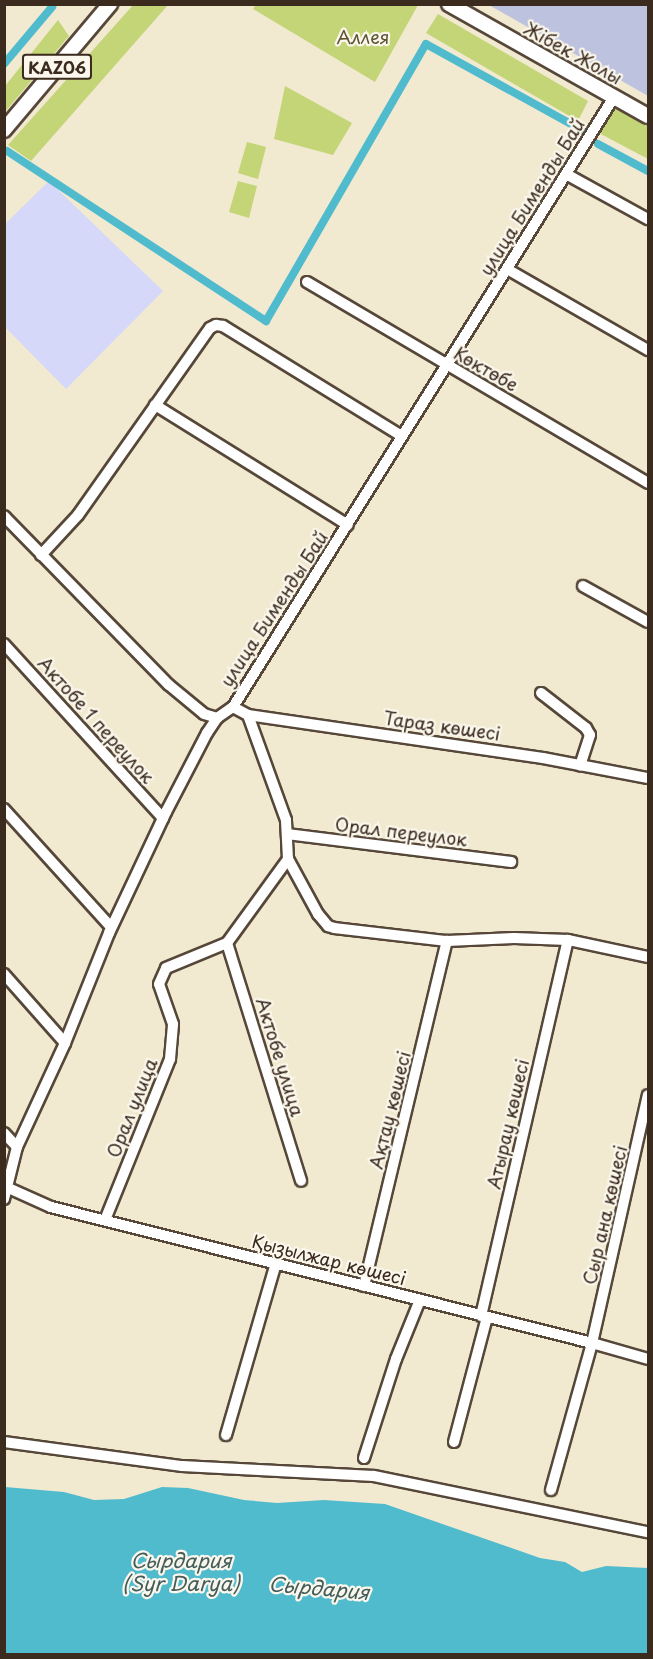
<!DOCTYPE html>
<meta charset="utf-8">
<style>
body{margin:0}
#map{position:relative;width:653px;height:1659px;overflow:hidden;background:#f1ead1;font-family:"Playpen Sans",sans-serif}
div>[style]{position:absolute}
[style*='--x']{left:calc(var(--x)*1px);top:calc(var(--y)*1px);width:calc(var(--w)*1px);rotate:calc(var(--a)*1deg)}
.built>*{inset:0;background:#d5d8f9}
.industrial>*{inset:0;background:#bdc3de}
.green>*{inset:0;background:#c4d577}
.water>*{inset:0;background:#51bbce}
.canal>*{height:8px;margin:-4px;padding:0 4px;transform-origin:4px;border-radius:4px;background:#51bbce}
.roads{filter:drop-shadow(2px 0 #564739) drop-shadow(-2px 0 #564739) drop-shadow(0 2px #564739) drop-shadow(0 -2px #564739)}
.minor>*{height:10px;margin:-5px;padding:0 5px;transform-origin:5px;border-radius:5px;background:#fff}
.major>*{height:14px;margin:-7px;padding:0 7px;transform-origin:7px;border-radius:7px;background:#fff}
span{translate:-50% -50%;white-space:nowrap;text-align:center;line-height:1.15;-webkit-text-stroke:4.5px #fbf7ec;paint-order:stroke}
.shield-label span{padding:2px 4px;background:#fbf7ec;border:2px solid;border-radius:4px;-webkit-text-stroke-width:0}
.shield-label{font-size:16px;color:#3b2a1e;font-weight:700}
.park-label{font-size:18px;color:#5d5534}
.street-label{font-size:18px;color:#3b2a1e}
.water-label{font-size:20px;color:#435d5c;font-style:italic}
.frame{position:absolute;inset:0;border:6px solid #3b2a1e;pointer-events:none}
</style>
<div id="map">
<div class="built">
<div style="clip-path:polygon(49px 181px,163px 291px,66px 389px,5px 327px,5px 224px)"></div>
</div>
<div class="industrial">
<div style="clip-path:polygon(489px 5px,648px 5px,648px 96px)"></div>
</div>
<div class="green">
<div style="clip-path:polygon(134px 4px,168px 5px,31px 161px,8px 145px)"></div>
<div style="clip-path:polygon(256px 4px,418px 4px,418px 5px,375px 82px,253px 9px)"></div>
<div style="clip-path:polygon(438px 14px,588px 101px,578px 121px,426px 33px)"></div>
<div style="clip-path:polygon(58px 20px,69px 36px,5px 112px,5px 86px)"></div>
<div style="clip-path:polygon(285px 86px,352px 123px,333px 155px,274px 139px)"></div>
<div style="clip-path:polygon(616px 108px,648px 127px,648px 159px,599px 133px)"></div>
<div style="clip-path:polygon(247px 142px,266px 147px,258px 179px,238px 173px)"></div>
<div style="clip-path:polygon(238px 181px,257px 186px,249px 218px,229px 212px)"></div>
</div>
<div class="water">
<div style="clip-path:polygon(5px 1487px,64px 1492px,94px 1500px,124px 1499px,162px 1487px,188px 1488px,244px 1500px,277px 1503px,324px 1500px,385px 1504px,540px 1558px,565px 1562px,582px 1572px,606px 1566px,648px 1568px,648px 1654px,5px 1654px)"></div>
</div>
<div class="canal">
<div style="--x:4;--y:64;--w:75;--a:-49.9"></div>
<div style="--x:598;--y:144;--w:57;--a:28.4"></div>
<div style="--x:7;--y:151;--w:310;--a:33.3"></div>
<div style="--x:266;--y:321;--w:320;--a:-60"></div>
<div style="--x:426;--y:44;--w:178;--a:28.9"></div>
</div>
<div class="roads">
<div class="minor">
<div style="--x:566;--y:174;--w:94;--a:28.8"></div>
<div style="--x:507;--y:269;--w:163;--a:29.9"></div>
<div style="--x:307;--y:282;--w:396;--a:30.5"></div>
<div style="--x:155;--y:405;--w:227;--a:31.9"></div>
<div style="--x:4;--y:516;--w:236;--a:45.7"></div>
<div style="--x:169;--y:685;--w:45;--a:39.6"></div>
<div style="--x:204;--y:714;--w:14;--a:17"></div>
<div style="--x:41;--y:555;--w:54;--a:-47.2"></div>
<div style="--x:78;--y:515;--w:229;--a:-54.8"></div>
<div style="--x:210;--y:328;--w:7;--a:-27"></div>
<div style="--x:216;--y:325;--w:7;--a:8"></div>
<div style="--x:223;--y:326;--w:210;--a:31.6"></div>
<div style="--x:583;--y:586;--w:74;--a:29"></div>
<div style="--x:4;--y:644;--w:236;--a:47.6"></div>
<div style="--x:541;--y:693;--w:57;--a:37.9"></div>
<div style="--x:586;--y:728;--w:8;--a:60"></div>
<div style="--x:590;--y:735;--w:32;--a:108"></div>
<div style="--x:233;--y:707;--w:17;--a:28"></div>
<div style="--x:248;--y:715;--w:298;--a:8.3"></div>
<div style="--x:543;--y:758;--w:107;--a:10.8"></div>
<div style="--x:4;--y:809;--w:159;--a:47.8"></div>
<div style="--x:287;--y:834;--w:226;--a:7.1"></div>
<div style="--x:288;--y:859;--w:63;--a:61.4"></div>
<div style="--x:318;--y:914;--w:16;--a:50"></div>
<div style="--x:328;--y:926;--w:6;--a:18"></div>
<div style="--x:334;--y:928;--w:114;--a:6.6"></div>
<div style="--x:447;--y:941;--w:67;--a:-2.6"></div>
<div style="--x:514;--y:938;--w:54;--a:2.1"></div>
<div style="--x:568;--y:940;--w:82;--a:12"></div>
<div style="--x:227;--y:943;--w:249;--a:72.7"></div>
<div style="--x:4;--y:974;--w:92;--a:48.5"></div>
<div style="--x:4;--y:1133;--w:19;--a:47"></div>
<div style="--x:4;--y:1186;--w:51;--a:24.1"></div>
<div style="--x:51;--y:1207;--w:558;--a:14.11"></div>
<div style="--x:592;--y:1343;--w:58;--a:15.9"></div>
<div style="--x:4;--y:1199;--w:54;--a:-76"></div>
<div style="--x:17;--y:1147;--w:115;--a:-65.2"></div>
<div style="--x:65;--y:1043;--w:118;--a:-68.2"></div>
<div style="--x:109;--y:933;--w:134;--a:-64.8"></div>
<div style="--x:166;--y:812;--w:89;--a:-62.6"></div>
<div style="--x:207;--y:733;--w:18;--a:-56"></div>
<div style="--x:217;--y:718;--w:19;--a:-35"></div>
<div style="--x:233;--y:707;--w:719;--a:-58.01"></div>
<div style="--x:105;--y:1220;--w:174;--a:-68"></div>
<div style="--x:170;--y:1059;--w:35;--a:-85"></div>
<div style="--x:173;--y:1024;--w:42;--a:-109.3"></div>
<div style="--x:159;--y:984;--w:17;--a:-66"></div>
<div style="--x:166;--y:968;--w:66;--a:-22.3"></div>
<div style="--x:227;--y:943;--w:104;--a:-54"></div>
<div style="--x:288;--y:859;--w:39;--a:-93"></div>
<div style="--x:286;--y:820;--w:112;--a:-109.9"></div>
<div style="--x:364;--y:1286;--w:355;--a:-76.5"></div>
<div style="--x:481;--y:1316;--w:386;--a:-77"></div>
<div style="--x:226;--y:1435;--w:179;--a:-73.8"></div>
<div style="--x:4;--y:1442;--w:180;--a:7.7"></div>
<div style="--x:182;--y:1466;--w:192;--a:3"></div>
<div style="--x:374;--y:1476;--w:280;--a:11.6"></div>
<div style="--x:454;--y:1442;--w:129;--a:-75.2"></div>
<div style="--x:364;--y:1458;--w:104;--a:-72.1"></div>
<div style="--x:396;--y:1359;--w:64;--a:-67.9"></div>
<div style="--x:551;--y:1490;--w:153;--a:-74.4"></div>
<div style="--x:592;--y:1343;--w:254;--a:-77.3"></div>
</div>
<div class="major">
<div style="--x:449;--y:4;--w:228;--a:29.4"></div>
<div style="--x:4;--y:130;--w:165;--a:-49.9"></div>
</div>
</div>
<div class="shield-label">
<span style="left:57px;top:67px">KAZ06</span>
</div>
<div class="park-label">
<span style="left:363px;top:37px">Аллея</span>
</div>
<div class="street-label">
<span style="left:573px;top:53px;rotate:29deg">Жібек Жолы</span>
<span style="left:532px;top:197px;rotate:-58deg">улица Бименды Бай</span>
<span style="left:486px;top:369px;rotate:30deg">Көктөбе</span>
<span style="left:274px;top:609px;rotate:-57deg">улица Бименды Бай</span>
<span style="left:96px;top:720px;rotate:48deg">Актобе 1 переулок</span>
<span style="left:442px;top:726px;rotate:8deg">Тараз көшесі</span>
<span style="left:401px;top:832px;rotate:7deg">Орал переулок</span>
<span style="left:280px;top:1057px;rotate:73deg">Актобе улица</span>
<span style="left:132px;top:1108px;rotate:-68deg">Орал улица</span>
<span style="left:390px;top:1110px;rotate:-76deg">Ақтау көшесі</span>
<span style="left:508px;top:1124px;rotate:-77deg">Атырау көшесі</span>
<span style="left:605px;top:1215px;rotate:-77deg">Сыр ана көшесі</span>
<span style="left:329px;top:1260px;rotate:14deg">Қызылжар көшесі</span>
</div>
<div class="water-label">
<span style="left:181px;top:1572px">Сырдария<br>(Syr Darya)</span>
<span style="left:319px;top:1588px;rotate:5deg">Сырдария</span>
</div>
<div class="frame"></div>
</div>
